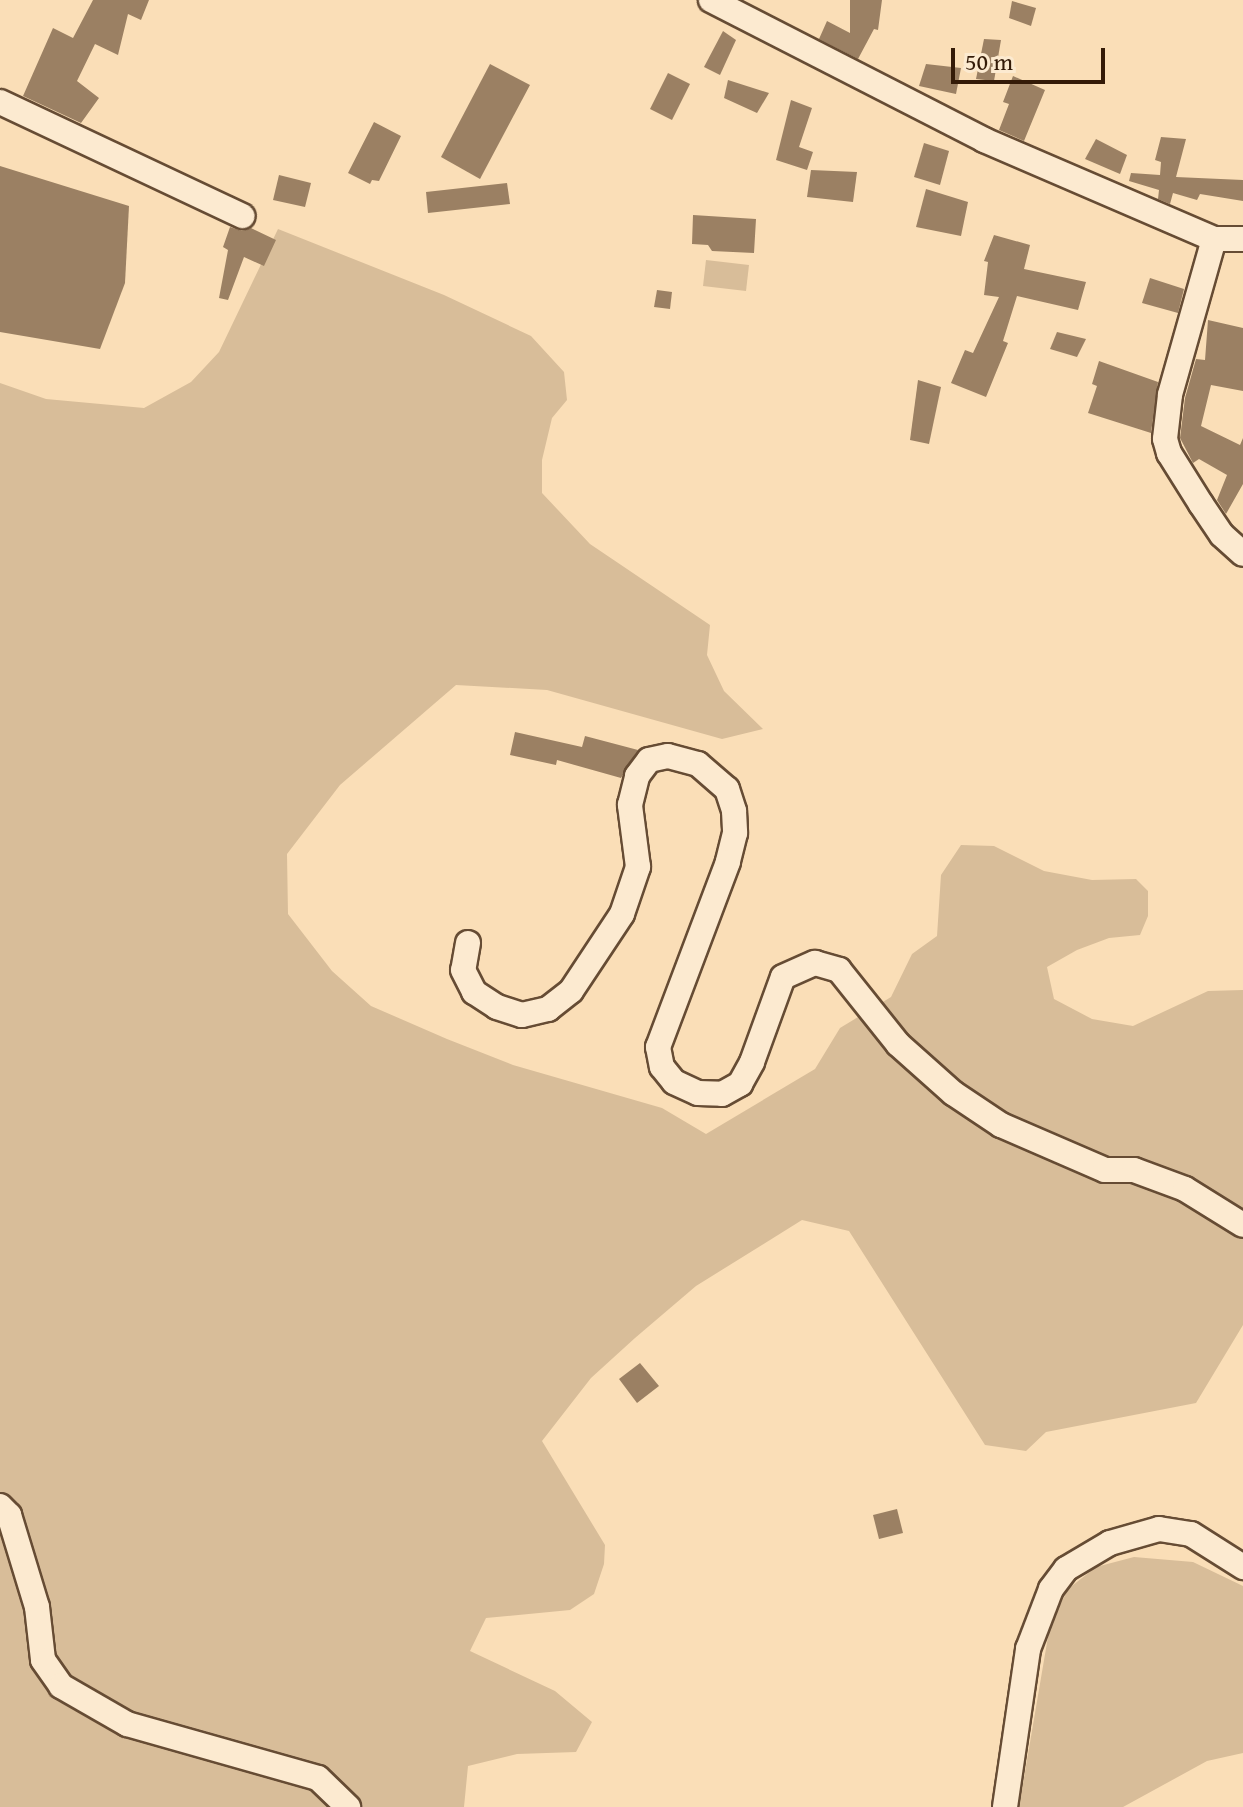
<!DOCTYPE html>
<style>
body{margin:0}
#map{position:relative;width:1243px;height:1807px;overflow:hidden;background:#fadeb7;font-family:"Gentium Book Plus",serif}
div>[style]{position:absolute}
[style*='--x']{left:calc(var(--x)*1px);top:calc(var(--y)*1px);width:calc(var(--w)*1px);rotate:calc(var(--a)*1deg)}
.green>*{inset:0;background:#d8bd99}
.building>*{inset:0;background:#9b8063}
.roads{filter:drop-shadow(2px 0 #664c34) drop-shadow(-2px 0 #664c34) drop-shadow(0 2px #664c34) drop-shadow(0 -2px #664c34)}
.minor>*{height:24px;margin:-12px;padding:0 12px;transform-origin:12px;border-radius:12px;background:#fcead0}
span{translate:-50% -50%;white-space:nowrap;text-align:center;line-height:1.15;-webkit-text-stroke:8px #fcead0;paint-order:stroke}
.scale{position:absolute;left:951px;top:48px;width:154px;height:36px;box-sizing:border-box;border:4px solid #341b08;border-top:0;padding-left:10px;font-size:24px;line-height:28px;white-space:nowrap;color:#341b08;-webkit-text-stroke:6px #fcead0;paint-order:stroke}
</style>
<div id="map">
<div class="green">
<div style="clip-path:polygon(278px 229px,444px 295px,531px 336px,564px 372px,567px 400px,552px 418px,542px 460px,542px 493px,590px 544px,710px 625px,707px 655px,724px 691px,763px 729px,722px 739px,547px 690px,456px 685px,340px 785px,287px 854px,288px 914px,332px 971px,371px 1006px,447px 1039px,513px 1065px,662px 1108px,706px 1134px,815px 1069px,840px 1028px,891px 997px,912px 954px,937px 936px,941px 875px,961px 845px,994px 846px,1044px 871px,1092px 880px,1136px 879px,1148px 891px,1148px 916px,1140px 935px,1109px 938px,1077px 950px,1047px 967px,1054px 999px,1092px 1019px,1133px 1026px,1208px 991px,1243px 990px,1243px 1325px,1196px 1403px,1046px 1432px,1026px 1451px,985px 1445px,849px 1231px,802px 1220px,696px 1286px,635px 1338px,591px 1378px,542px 1441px,605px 1545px,604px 1564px,594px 1594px,570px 1610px,486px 1618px,470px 1651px,555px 1691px,592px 1722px,576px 1752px,517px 1754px,468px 1766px,464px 1807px,0 1807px,0 383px,46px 399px,144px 408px,191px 382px,219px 352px)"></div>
<div style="clip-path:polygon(706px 260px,749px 265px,746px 291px,703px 286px)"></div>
<div style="clip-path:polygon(1134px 1557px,1193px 1562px,1243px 1586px,1243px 1753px,1207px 1761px,1123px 1807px,1019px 1807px,1050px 1625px,1068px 1589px,1096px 1567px)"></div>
</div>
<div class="building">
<div style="clip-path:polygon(93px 0,149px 0,141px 20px,128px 14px,118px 55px,95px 44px,77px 81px,99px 98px,81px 123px,23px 96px,53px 28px,73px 38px)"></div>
<div style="clip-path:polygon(850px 0,882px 0,878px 30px,874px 29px,858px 59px,819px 39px,827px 21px,850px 33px)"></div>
<div style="clip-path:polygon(1012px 1px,1036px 8px,1031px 26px,1009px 18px)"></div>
<div style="clip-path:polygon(723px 31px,736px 40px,720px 75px,704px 67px)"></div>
<div style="clip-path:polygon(984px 39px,1001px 40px,994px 81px,976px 79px)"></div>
<div style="clip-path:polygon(490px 64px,530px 85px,480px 179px,441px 157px)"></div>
<div style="clip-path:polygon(926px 64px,961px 68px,956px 94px,919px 86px)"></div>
<div style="clip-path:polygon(668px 73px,690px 84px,672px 120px,650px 109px)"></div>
<div style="clip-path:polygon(1013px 76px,1045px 90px,1024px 141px,999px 130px,1009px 104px,1003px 102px)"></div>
<div style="clip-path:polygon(728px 80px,769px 93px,757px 113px,724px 98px)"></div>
<div style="clip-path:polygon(791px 100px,812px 108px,799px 147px,813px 152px,807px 170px,776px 160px)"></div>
<div style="clip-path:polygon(374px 122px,401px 136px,379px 181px,372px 180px,370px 184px,348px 173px)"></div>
<div style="clip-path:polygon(1161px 137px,1186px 139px,1176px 177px,1243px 180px,1243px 201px,1200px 194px,1197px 200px,1173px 193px,1170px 204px,1158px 199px,1159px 190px,1129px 181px,1131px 173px,1160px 175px,1161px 162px,1155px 160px)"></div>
<div style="clip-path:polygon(1096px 139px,1127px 155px,1120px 174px,1085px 159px)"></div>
<div style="clip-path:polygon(924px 143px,949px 151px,940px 185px,914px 177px)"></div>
<div style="clip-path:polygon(0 166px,129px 206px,125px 283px,100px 349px,0 332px)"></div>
<div style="clip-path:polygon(811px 170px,857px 172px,853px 202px,807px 197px)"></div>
<div style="clip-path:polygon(279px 175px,311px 183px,305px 207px,273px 200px)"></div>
<div style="clip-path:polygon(507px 183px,510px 204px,428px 213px,426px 192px)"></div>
<div style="clip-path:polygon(926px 189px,968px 202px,961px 236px,916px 227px)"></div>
<div style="clip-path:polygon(693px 215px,756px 219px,754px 253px,712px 251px,708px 245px,692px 244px)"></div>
<div style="clip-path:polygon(230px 227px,242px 231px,251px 228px,276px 240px,264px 266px,244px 257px,228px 300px,219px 298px,228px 250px,223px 247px)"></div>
<div style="clip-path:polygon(994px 235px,1030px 245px,1024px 269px,1086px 282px,1078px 310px,1017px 296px,1003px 341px,1008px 343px,986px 397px,951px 383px,965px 350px,973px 353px,999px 297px,984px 295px,988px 262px,984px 261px)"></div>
<div style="clip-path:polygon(1150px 278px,1184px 289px,1178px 313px,1142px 303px)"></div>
<div style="clip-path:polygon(657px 290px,672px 292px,670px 309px,654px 307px)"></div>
<div style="clip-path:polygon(1208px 320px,1243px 328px,1243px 391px,1211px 385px,1201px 426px,1240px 445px,1243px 438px,1243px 484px,1226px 514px,1217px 500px,1227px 475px,1199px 459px,1193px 463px,1180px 438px,1185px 398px,1196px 359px,1205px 360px)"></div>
<div style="clip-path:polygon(1057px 332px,1086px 339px,1077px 357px,1050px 349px)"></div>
<div style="clip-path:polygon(1099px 361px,1158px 382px,1151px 433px,1088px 413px,1097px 386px,1092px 384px)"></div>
<div style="clip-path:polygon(918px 380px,941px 387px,929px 444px,910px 440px)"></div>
<div style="clip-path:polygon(515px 732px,582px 747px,585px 736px,638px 750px,621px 778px,557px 760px,556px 765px,510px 755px)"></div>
<div style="clip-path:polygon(640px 1363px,659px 1386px,637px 1403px,619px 1379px)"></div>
<div style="clip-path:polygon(897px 1509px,903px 1533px,879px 1539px,873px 1515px)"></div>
</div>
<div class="roads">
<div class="minor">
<div style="--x:711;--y:0;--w:307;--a:27.1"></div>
<div style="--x:984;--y:140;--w:250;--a:23.3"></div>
<div style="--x:1214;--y:239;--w:29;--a:0"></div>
<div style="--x:0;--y:102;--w:268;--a:25.2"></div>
<div style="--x:1214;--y:239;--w:162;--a:105.8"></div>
<div style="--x:1170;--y:395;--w:44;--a:96.5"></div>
<div style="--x:1165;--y:439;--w:15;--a:74"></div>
<div style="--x:1169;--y:453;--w:60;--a:57.9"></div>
<div style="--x:1201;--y:504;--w:37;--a:56"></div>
<div style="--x:1222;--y:535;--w:28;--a:42"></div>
<div style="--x:468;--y:943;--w:27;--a:100"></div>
<div style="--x:463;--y:970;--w:25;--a:63"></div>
<div style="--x:474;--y:992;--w:27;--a:33"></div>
<div style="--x:497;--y:1007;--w:26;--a:18"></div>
<div style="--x:522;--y:1015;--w:27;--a:-13"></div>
<div style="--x:548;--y:1009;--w:29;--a:-38"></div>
<div style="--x:571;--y:991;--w:92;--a:-56.5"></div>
<div style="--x:622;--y:914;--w:50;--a:-71.2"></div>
<div style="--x:638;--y:867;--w:63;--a:-97.4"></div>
<div style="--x:630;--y:805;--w:30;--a:-76"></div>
<div style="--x:637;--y:776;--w:20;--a:-53"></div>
<div style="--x:649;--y:760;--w:19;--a:-12"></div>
<div style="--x:668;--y:756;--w:31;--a:15"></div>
<div style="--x:698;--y:764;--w:38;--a:41"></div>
<div style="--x:727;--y:789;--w:23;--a:72"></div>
<div style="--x:734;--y:811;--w:22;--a:87"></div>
<div style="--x:735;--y:833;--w:30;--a:104"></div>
<div style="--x:728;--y:862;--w:198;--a:110.7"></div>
<div style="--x:658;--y:1047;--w:20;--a:79"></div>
<div style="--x:662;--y:1067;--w:19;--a:51"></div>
<div style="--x:674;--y:1082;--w:26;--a:25"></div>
<div style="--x:698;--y:1093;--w:24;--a:2"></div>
<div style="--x:722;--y:1094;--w:21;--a:-29"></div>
<div style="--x:740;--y:1084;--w:25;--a:-61"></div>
<div style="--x:752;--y:1062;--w:90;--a:-70"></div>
<div style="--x:783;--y:977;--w:35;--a:-24"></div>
<div style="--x:815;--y:963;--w:25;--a:16"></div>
<div style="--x:839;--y:970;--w:95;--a:51.4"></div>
<div style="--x:898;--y:1044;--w:74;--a:41.7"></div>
<div style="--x:953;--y:1093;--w:58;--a:33.7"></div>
<div style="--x:1001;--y:1125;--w:113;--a:23.4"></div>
<div style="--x:1105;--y:1170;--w:29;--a:0"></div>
<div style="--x:1134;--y:1170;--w:54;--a:20.4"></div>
<div style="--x:1185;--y:1189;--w:68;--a:31.8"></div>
<div style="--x:0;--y:1506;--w:13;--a:45"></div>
<div style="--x:9;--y:1515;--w:96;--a:73.1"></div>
<div style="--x:37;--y:1607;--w:53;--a:83.5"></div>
<div style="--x:43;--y:1660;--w:32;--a:55"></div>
<div style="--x:61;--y:1686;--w:76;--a:29.9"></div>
<div style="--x:127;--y:1724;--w:198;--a:15.8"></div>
<div style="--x:318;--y:1778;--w:42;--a:44"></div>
<div style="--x:1005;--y:1807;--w:160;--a:-81.7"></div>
<div style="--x:1028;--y:1649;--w:64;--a:-69"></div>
<div style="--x:1051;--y:1589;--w:25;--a:-53"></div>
<div style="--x:1066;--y:1569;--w:51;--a:-30.6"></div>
<div style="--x:1110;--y:1543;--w:51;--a:-15.9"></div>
<div style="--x:1159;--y:1529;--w:32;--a:9"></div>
<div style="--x:1191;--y:1534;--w:62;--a:32.4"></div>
</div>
</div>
<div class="scale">50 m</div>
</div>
